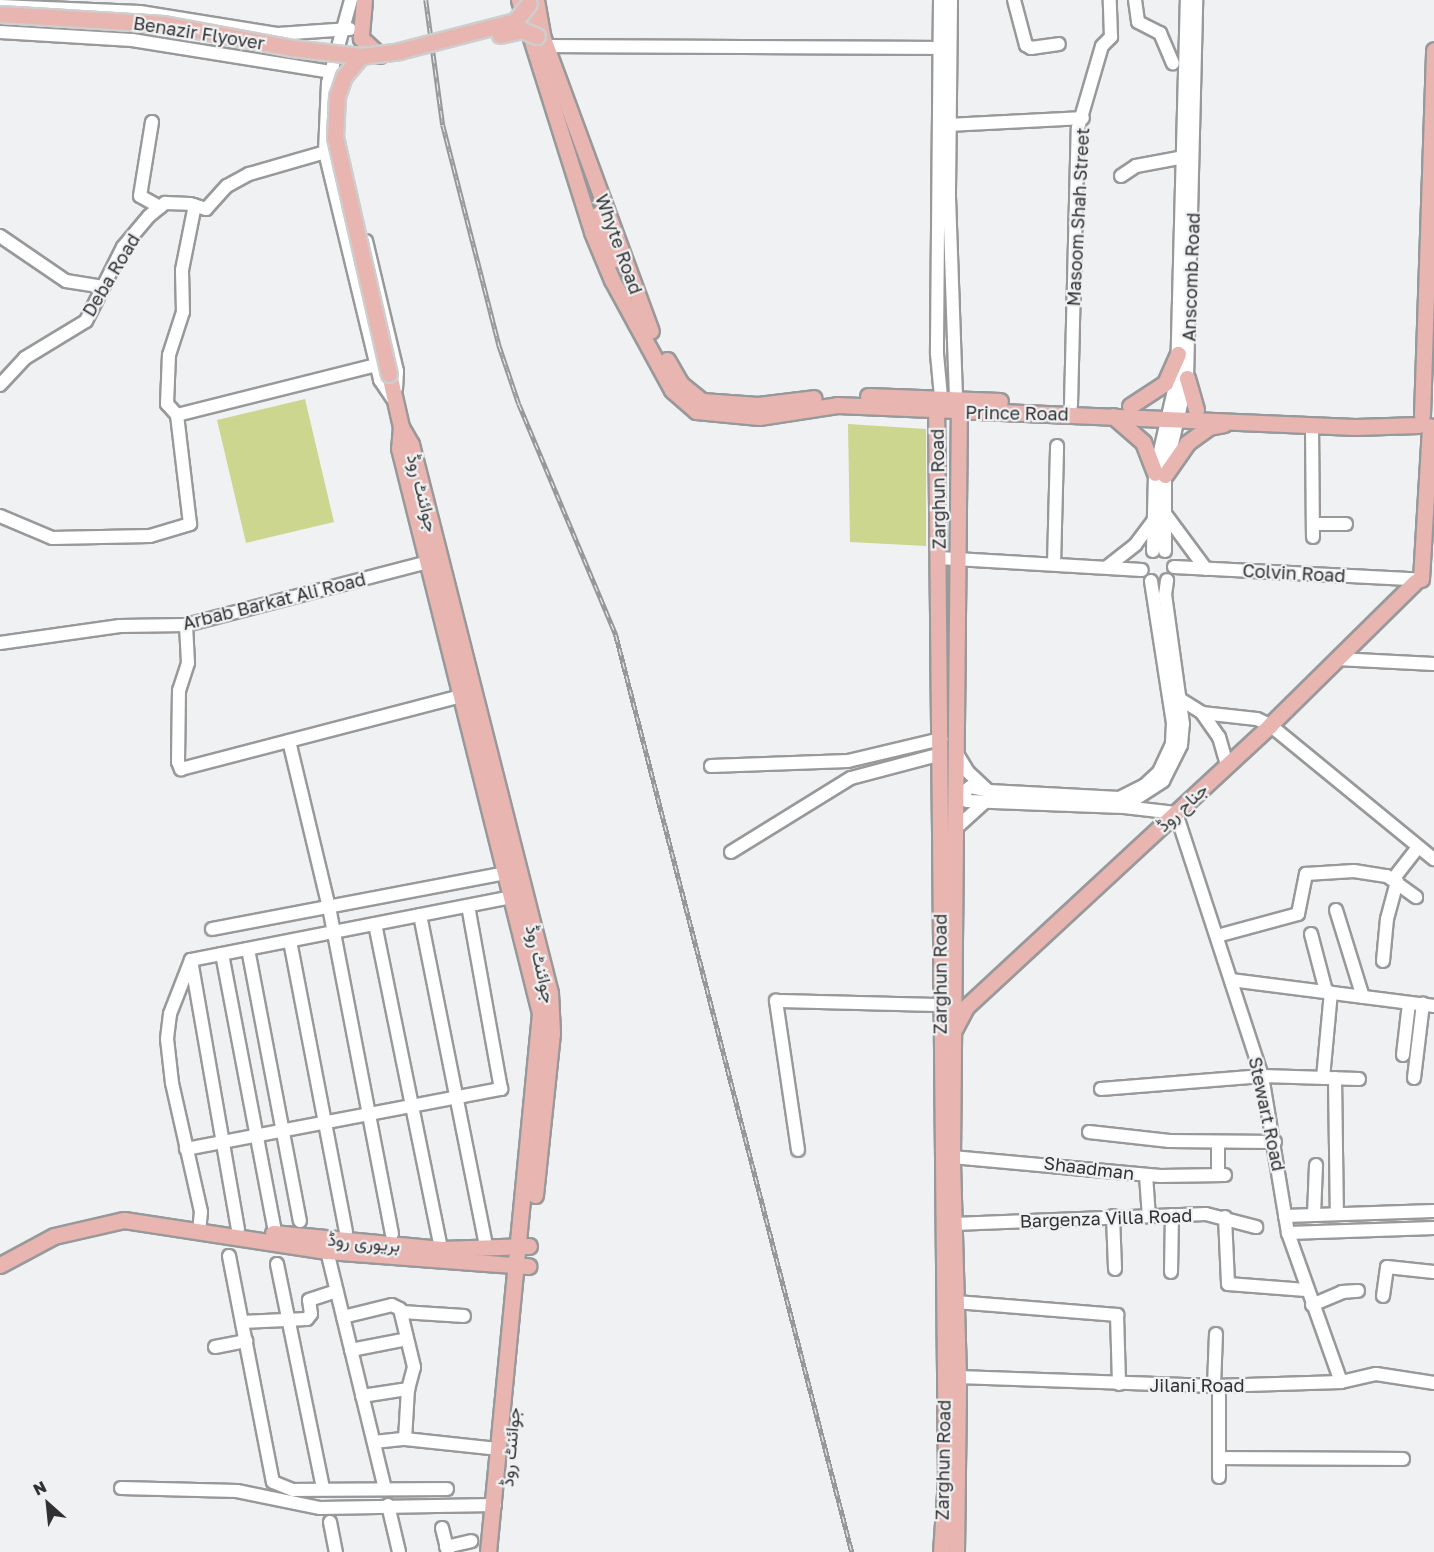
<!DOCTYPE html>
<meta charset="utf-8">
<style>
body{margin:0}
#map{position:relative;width:1434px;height:1552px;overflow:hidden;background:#f0f1f3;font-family:"Golos Text",Vazirmatn,sans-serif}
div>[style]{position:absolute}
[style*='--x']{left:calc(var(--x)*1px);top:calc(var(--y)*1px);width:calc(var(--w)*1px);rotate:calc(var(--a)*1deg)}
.green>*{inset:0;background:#ccd68f}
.roads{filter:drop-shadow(2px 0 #98999a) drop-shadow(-2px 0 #98999a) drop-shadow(0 2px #98999a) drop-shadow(0 -2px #98999a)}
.minor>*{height:12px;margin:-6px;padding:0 6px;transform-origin:6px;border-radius:6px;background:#fff}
.major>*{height:15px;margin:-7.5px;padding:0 7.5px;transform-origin:7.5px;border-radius:7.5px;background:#e8b5b0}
.rail>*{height:4.5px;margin-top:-2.25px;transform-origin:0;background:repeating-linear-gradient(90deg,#f0f1f3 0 7px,#979899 0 14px);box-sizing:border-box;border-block:2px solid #979899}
.bridges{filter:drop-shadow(2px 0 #cecece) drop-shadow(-2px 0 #cecece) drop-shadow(0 2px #cecece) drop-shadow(0 -2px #cecece)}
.major-bridge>*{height:15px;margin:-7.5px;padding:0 7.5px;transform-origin:7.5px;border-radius:7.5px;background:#e8b5b0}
span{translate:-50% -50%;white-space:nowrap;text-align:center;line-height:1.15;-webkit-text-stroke:4.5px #f0f1f3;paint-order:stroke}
.street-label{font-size:18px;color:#313132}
.north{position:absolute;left:18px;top:1474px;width:60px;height:60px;-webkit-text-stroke:4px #f0f1f3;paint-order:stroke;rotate:333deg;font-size:16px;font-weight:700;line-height:24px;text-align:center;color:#313132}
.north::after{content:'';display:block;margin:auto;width:21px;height:27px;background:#313132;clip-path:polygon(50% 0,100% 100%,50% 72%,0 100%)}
</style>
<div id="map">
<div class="green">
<div style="clip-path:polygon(305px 399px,334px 522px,246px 543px,217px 420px)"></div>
<div style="clip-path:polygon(848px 424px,926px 429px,926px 546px,850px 542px)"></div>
</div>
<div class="roads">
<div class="minor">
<div style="--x:351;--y:0;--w:86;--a:105.5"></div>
<div style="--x:328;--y:83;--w:69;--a:92.5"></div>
<div style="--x:325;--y:152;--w:235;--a:76.4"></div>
<div style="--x:380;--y:380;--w:22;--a:56"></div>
<div style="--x:940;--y:0;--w:354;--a:90.5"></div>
<div style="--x:937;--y:354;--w:43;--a:84.7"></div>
<div style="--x:951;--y:0;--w:197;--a:90.6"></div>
<div style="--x:949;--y:197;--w:202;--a:88"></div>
<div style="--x:1014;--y:0;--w:47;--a:75.1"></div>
<div style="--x:1026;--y:45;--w:6;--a:31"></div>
<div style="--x:1031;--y:48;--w:28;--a:-8"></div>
<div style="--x:1135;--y:0;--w:22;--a:82"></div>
<div style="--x:1138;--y:22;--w:25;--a:27"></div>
<div style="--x:1160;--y:33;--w:33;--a:67"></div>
<div style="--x:0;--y:6;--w:140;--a:2.5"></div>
<div style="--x:140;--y:12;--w:140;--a:9.1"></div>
<div style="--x:278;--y:34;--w:72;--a:-4"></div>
<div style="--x:0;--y:32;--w:132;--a:3.5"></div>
<div style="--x:132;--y:40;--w:209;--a:9.1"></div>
<div style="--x:546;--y:46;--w:393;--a:0.3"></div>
<div style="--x:152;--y:122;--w:75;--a:99.2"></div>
<div style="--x:140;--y:196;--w:23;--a:29"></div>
<div style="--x:949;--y:125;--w:134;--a:-3"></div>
<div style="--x:1121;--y:176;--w:18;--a:-34"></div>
<div style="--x:1136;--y:166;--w:49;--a:-10.6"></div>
<div style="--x:0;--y:236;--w:80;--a:34.3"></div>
<div style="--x:66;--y:281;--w:36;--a:9"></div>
<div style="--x:366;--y:241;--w:134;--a:76.6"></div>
<div style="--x:397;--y:371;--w:17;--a:93"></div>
<div style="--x:0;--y:385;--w:37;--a:-47"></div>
<div style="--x:25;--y:358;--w:71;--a:-31.2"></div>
<div style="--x:86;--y:321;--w:83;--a:-63.4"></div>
<div style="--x:123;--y:247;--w:40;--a:-50"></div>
<div style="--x:149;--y:216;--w:21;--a:-39"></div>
<div style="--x:165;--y:203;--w:25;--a:2"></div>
<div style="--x:190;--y:204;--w:17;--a:17"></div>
<div style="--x:206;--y:209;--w:31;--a:-48"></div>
<div style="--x:227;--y:186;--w:25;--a:-29"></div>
<div style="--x:249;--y:174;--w:79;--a:-16.1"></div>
<div style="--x:1071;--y:405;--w:277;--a:-88.6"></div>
<div style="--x:1078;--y:128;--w:85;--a:-73.7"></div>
<div style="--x:1102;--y:46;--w:13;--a:-45"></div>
<div style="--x:1111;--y:37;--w:37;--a:-92"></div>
<div style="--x:177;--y:415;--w:205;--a:-14.1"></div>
<div style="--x:1312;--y:425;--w:112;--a:89.5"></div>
<div style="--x:1166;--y:515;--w:67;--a:53.5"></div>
<div style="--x:0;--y:516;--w:56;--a:22.9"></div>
<div style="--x:52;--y:538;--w:98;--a:-1.2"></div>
<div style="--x:150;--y:536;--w:42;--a:-16.7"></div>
<div style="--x:190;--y:524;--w:110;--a:-96.8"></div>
<div style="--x:177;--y:415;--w:15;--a:-132"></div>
<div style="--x:167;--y:404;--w:49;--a:-87.7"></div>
<div style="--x:169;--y:355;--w:45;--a:-72"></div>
<div style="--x:183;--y:312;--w:42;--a:-91.4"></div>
<div style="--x:182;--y:270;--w:66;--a:-78.7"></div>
<div style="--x:1313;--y:524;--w:33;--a:0"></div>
<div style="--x:1153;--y:551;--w:78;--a:-88.5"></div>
<div style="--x:1155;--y:473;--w:98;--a:-77.1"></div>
<div style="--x:1177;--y:377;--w:377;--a:-88.5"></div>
<div style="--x:1165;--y:551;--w:76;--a:-90"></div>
<div style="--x:1165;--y:475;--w:99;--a:-77.2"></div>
<div style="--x:1187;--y:378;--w:378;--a:-88.6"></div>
<div style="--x:939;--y:558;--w:203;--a:3.4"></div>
<div style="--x:1054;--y:564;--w:118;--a:-88.5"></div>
<div style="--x:1107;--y:567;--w:36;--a:-38"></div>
<div style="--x:1135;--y:545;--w:31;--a:-53"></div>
<div style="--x:1174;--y:567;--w:240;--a:2.9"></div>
<div style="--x:1151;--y:581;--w:144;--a:81.2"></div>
<div style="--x:1173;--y:723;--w:21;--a:93"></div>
<div style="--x:1172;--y:744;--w:31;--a:115"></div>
<div style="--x:1159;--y:772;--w:19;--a:137"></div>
<div style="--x:1145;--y:785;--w:29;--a:153"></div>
<div style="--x:1119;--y:798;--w:130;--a:-176.9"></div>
<div style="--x:989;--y:791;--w:19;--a:-168"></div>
<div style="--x:970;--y:787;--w:8;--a:140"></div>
<div style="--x:964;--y:792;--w:9;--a:72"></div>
<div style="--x:967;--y:801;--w:156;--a:2.2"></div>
<div style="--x:1123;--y:807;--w:48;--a:-33"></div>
<div style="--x:1163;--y:781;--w:40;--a:-63.4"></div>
<div style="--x:1181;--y:745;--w:21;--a:-85"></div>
<div style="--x:1183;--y:724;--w:130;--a:-97.9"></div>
<div style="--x:1165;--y:595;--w:15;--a:-82"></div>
<div style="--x:186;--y:625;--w:38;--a:87"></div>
<div style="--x:188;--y:663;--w:28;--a:108"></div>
<div style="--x:179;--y:690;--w:72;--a:90.8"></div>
<div style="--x:178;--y:762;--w:8;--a:67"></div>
<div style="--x:181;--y:769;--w:289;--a:-14.6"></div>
<div style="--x:0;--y:643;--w:121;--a:-8.1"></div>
<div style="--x:120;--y:626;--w:66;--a:-0.9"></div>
<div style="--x:186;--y:625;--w:257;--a:-14.6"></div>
<div style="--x:1337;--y:659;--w:97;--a:3"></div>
<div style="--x:1180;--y:699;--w:26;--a:32"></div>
<div style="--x:1202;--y:713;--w:55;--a:6.2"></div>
<div style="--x:1257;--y:719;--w:14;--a:25"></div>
<div style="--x:1270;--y:725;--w:212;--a:39.3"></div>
<div style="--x:1202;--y:713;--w:29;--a:55"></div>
<div style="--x:1219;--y:737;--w:29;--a:74"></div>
<div style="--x:289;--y:741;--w:171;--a:76.5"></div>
<div style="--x:329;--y:907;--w:333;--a:79.1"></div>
<div style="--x:956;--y:752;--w:23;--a:59"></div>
<div style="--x:968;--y:772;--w:26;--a:43"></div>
<div style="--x:711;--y:766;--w:137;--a:-2.1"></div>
<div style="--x:848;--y:761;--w:96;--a:-13.3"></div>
<div style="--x:1124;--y:807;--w:52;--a:6.6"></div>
<div style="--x:1176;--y:813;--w:277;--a:71.9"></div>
<div style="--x:1262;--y:1076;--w:159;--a:80.6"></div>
<div style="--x:1288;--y:1233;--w:158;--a:70.4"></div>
<div style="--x:955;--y:829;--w:39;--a:-42"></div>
<div style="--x:731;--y:852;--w:141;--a:-31.7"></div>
<div style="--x:851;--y:778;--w:93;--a:-14.9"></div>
<div style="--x:1394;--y:878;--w:39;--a:-52"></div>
<div style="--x:1336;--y:910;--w:91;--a:72.8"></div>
<div style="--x:420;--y:915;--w:337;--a:78.7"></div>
<div style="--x:375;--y:924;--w:332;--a:78.5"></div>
<div style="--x:212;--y:929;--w:299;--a:-10.8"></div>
<div style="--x:1311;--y:934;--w:59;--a:75.3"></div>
<div style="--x:1217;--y:936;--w:84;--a:-15.2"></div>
<div style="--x:1298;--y:914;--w:41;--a:-78.7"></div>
<div style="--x:1306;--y:874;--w:48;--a:-3.6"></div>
<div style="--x:1354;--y:871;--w:33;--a:9"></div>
<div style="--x:1387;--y:876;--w:36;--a:36"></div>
<div style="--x:290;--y:941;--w:296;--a:79.1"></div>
<div style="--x:248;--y:949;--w:277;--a:79.2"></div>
<div style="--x:222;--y:954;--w:284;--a:79.2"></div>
<div style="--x:191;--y:960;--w:328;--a:-11.1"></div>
<div style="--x:191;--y:960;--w:58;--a:111.3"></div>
<div style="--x:170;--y:1014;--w:25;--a:97"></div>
<div style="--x:167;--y:1039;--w:44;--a:83.5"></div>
<div style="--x:172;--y:1083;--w:132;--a:77.3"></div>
<div style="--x:201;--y:1212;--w:18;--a:96"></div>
<div style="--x:191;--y:960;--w:273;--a:80.1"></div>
<div style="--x:1383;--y:961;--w:42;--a:-84.6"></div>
<div style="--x:1387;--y:919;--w:39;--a:-75"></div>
<div style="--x:1231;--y:980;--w:205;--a:7.3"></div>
<div style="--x:1403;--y:1055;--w:52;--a:-83.4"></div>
<div style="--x:1323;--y:1078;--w:86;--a:-84.7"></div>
<div style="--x:1335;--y:1078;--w:136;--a:89.2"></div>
<div style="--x:1414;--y:1078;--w:75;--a:-83.1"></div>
<div style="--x:1101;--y:1089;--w:162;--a:-4.6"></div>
<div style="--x:1262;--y:1076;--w:97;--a:1.8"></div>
<div style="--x:1089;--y:1132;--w:81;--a:6.4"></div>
<div style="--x:1169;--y:1141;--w:106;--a:0.5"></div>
<div style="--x:1218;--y:1142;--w:33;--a:90"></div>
<div style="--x:186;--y:1149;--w:321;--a:-10.8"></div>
<div style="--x:501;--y:1089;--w:186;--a:-100.2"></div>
<div style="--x:798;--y:1150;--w:151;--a:-98.4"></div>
<div style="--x:776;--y:1001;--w:164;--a:1.4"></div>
<div style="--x:952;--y:1157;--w:209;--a:5.2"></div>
<div style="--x:1160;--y:1176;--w:65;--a:-0.9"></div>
<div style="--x:1146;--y:1175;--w:39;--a:86"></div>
<div style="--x:1314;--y:1215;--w:50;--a:-87.7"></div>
<div style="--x:1113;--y:1216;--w:53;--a:87.8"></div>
<div style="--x:1285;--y:1216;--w:149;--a:-1.9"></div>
<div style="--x:1225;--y:1217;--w:67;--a:87.4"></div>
<div style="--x:1228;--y:1284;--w:78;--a:4.4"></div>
<div style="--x:954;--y:1224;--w:252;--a:-2.3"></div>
<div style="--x:1206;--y:1214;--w:52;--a:14.6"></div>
<div style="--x:1288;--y:1233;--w:146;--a:-2"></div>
<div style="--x:327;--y:1251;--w:245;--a:76.3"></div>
<div style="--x:229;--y:1256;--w:230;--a:79"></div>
<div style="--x:273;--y:1482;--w:22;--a:22"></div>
<div style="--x:293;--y:1490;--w:154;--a:-0.4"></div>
<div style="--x:277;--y:1264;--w:230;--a:78.4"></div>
<div style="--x:1171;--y:1272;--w:57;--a:-89"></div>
<div style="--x:1383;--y:1296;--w:29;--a:-82"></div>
<div style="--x:1387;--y:1267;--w:47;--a:6.1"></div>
<div style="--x:956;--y:1302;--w:162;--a:4.6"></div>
<div style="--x:1117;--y:1315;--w:69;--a:88.3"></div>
<div style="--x:1312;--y:1305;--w:33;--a:-23"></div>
<div style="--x:1342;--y:1292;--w:16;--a:-4"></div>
<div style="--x:402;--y:1312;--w:62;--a:3.7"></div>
<div style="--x:343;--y:1317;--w:50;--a:-13.8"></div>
<div style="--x:392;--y:1305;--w:9;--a:27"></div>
<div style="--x:400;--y:1309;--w:60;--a:76.4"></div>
<div style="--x:414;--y:1367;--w:23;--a:105"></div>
<div style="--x:408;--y:1389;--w:50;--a:93.4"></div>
<div style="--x:242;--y:1322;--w:65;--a:-2.6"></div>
<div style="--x:307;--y:1319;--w:6;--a:-51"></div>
<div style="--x:311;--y:1314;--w:14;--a:-98"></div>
<div style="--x:309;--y:1300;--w:29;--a:-18"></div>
<div style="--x:215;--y:1347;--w:32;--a:-11"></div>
<div style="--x:351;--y:1350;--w:57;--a:-11.1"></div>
<div style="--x:958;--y:1377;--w:256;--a:2"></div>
<div style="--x:1214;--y:1386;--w:127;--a:-1.8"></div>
<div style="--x:1341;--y:1382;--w:36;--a:-13"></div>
<div style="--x:1376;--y:1374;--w:59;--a:8.8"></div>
<div style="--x:1214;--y:1386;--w:52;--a:-87.8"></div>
<div style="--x:362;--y:1396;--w:47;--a:-8.7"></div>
<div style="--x:374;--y:1442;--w:31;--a:-6"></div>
<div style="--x:405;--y:1439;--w:95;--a:6.1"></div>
<div style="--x:1219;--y:1458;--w:184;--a:0.3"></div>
<div style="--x:1219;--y:1477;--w:91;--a:-90"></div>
<div style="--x:121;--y:1488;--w:116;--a:1.5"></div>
<div style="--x:237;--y:1491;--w:85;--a:11.6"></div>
<div style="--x:320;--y:1508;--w:175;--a:-1"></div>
<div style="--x:388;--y:1505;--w:48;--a:76.8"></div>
<div style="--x:330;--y:1522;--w:31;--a:79"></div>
<div style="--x:442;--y:1528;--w:25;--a:76"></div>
<div style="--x:446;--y:1547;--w:26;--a:-13"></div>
</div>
<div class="major">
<div style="--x:364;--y:0;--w:38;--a:95"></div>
<div style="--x:361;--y:38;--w:25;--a:43"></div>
<div style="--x:519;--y:0;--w:243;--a:72.5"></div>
<div style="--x:592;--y:232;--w:52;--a:67.4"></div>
<div style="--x:612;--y:280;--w:125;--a:61.4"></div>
<div style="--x:672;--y:390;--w:32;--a:41"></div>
<div style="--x:696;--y:411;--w:63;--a:5.4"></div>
<div style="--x:759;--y:417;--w:79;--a:-8.7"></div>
<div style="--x:837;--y:405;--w:518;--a:2.43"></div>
<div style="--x:1355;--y:427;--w:64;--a:-1.8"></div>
<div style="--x:536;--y:0;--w:39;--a:80"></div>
<div style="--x:543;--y:38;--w:312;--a:69.8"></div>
<div style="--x:598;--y:214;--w:48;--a:69.3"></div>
<div style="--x:667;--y:360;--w:28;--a:60"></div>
<div style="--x:681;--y:384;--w:27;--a:39"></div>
<div style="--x:702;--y:401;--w:56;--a:4.1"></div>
<div style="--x:758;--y:405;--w:56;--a:-7.1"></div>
<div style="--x:389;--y:374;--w:54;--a:77.2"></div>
<div style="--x:401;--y:427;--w:21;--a:95"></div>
<div style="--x:399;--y:448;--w:582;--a:75.99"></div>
<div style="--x:540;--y:1013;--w:542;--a:95.51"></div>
<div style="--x:1187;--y:378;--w:33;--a:74"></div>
<div style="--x:868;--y:396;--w:132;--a:2.2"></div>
<div style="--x:936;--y:400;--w:1079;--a:89.47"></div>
<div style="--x:946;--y:1479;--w:73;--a:93.9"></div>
<div style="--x:1130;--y:406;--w:42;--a:-33.3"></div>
<div style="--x:1165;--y:383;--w:32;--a:-66"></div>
<div style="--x:1422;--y:415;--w:365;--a:-88.1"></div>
<div style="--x:1113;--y:416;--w:40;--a:41"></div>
<div style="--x:1143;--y:442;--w:33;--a:69"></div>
<div style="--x:401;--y:427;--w:20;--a:60"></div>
<div style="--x:411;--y:444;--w:566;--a:75.79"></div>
<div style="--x:550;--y:993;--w:40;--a:87.1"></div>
<div style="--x:552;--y:1033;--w:163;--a:96"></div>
<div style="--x:1165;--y:475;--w:39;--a:-55"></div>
<div style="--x:1187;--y:443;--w:27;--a:-36"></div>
<div style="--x:1209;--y:427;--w:15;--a:-11"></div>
<div style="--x:1421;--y:579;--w:153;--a:-86.6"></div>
<div style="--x:955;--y:1028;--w:24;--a:-62"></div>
<div style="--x:966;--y:1007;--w:415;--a:-42.8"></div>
<div style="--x:1270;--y:725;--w:204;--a:-44.6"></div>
<div style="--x:273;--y:1233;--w:169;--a:5.4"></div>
<div style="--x:441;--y:1249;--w:88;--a:-2"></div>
<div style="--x:0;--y:1265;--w:61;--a:-28.2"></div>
<div style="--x:54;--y:1236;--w:72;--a:-12.9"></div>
<div style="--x:124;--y:1220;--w:205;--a:8.7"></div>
<div style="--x:327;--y:1251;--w:202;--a:4.3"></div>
<div style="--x:956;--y:1552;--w:175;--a:-89.3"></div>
<div style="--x:958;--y:1377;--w:220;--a:-91.6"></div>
<div style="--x:952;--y:1157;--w:755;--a:-89.47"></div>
</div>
</div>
<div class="rail">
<div style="--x:426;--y:0;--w:126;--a:82.3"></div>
<div style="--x:443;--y:125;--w:227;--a:75.7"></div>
<div style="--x:499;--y:345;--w:62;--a:71.3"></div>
<div style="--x:519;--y:404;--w:251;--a:67.2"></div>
<div style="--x:616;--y:635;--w:947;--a:75.57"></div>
</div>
<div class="bridges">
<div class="major-bridge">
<div style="--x:0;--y:14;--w:164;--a:3.5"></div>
<div style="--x:164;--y:24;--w:130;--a:10.6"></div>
<div style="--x:292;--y:48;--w:69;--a:6.6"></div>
<div style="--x:361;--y:56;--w:38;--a:-7"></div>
<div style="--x:399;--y:51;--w:120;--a:-14.5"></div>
<div style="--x:515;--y:21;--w:22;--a:-51"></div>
<div style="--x:500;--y:35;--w:23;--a:-13"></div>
<div style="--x:522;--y:30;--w:16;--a:22"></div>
<div style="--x:361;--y:56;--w:26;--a:130"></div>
<div style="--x:344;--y:76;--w:21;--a:109"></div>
<div style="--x:337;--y:96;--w:41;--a:92.8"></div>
<div style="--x:335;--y:137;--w:243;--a:77.2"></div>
</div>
</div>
<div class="street-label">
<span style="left:199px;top:33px;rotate:9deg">Benazir Flyover</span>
<span style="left:1078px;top:217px;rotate:-87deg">Masoom Shah Street</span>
<span style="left:619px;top:244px;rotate:70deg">Whyte Road</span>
<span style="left:111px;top:275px;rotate:-59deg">Deba Road</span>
<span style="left:1191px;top:277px;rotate:-88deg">Anscomb Road</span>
<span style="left:1017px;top:413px;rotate:1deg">Prince Road</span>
<span style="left:938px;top:489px;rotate:-91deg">Zarghun Road</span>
<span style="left:423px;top:493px;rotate:76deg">جوائنٹ روڈ</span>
<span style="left:1294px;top:573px;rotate:3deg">Colvin Road</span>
<span style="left:274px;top:601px;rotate:-14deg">Arbab Barkat Ali Road</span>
<span style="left:1182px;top:807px;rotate:-43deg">جناح روڈ</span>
<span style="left:541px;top:964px;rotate:77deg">جوائنٹ روڈ</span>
<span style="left:940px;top:974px;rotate:-90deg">Zarghun Road</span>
<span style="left:1267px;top:1114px;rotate:78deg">Stewart Road</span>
<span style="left:1089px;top:1168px;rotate:7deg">Shaadman</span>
<span style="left:1106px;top:1218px;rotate:-2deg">Bargenza Villa Road</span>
<span style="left:364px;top:1242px;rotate:5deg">بریوری روڈ</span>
<span style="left:1197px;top:1385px">Jilani Road</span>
<span style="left:510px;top:1447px;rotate:-85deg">جوائنٹ روڈ</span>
<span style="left:943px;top:1460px;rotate:-89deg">Zarghun Road</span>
</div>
<div class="north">N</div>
</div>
